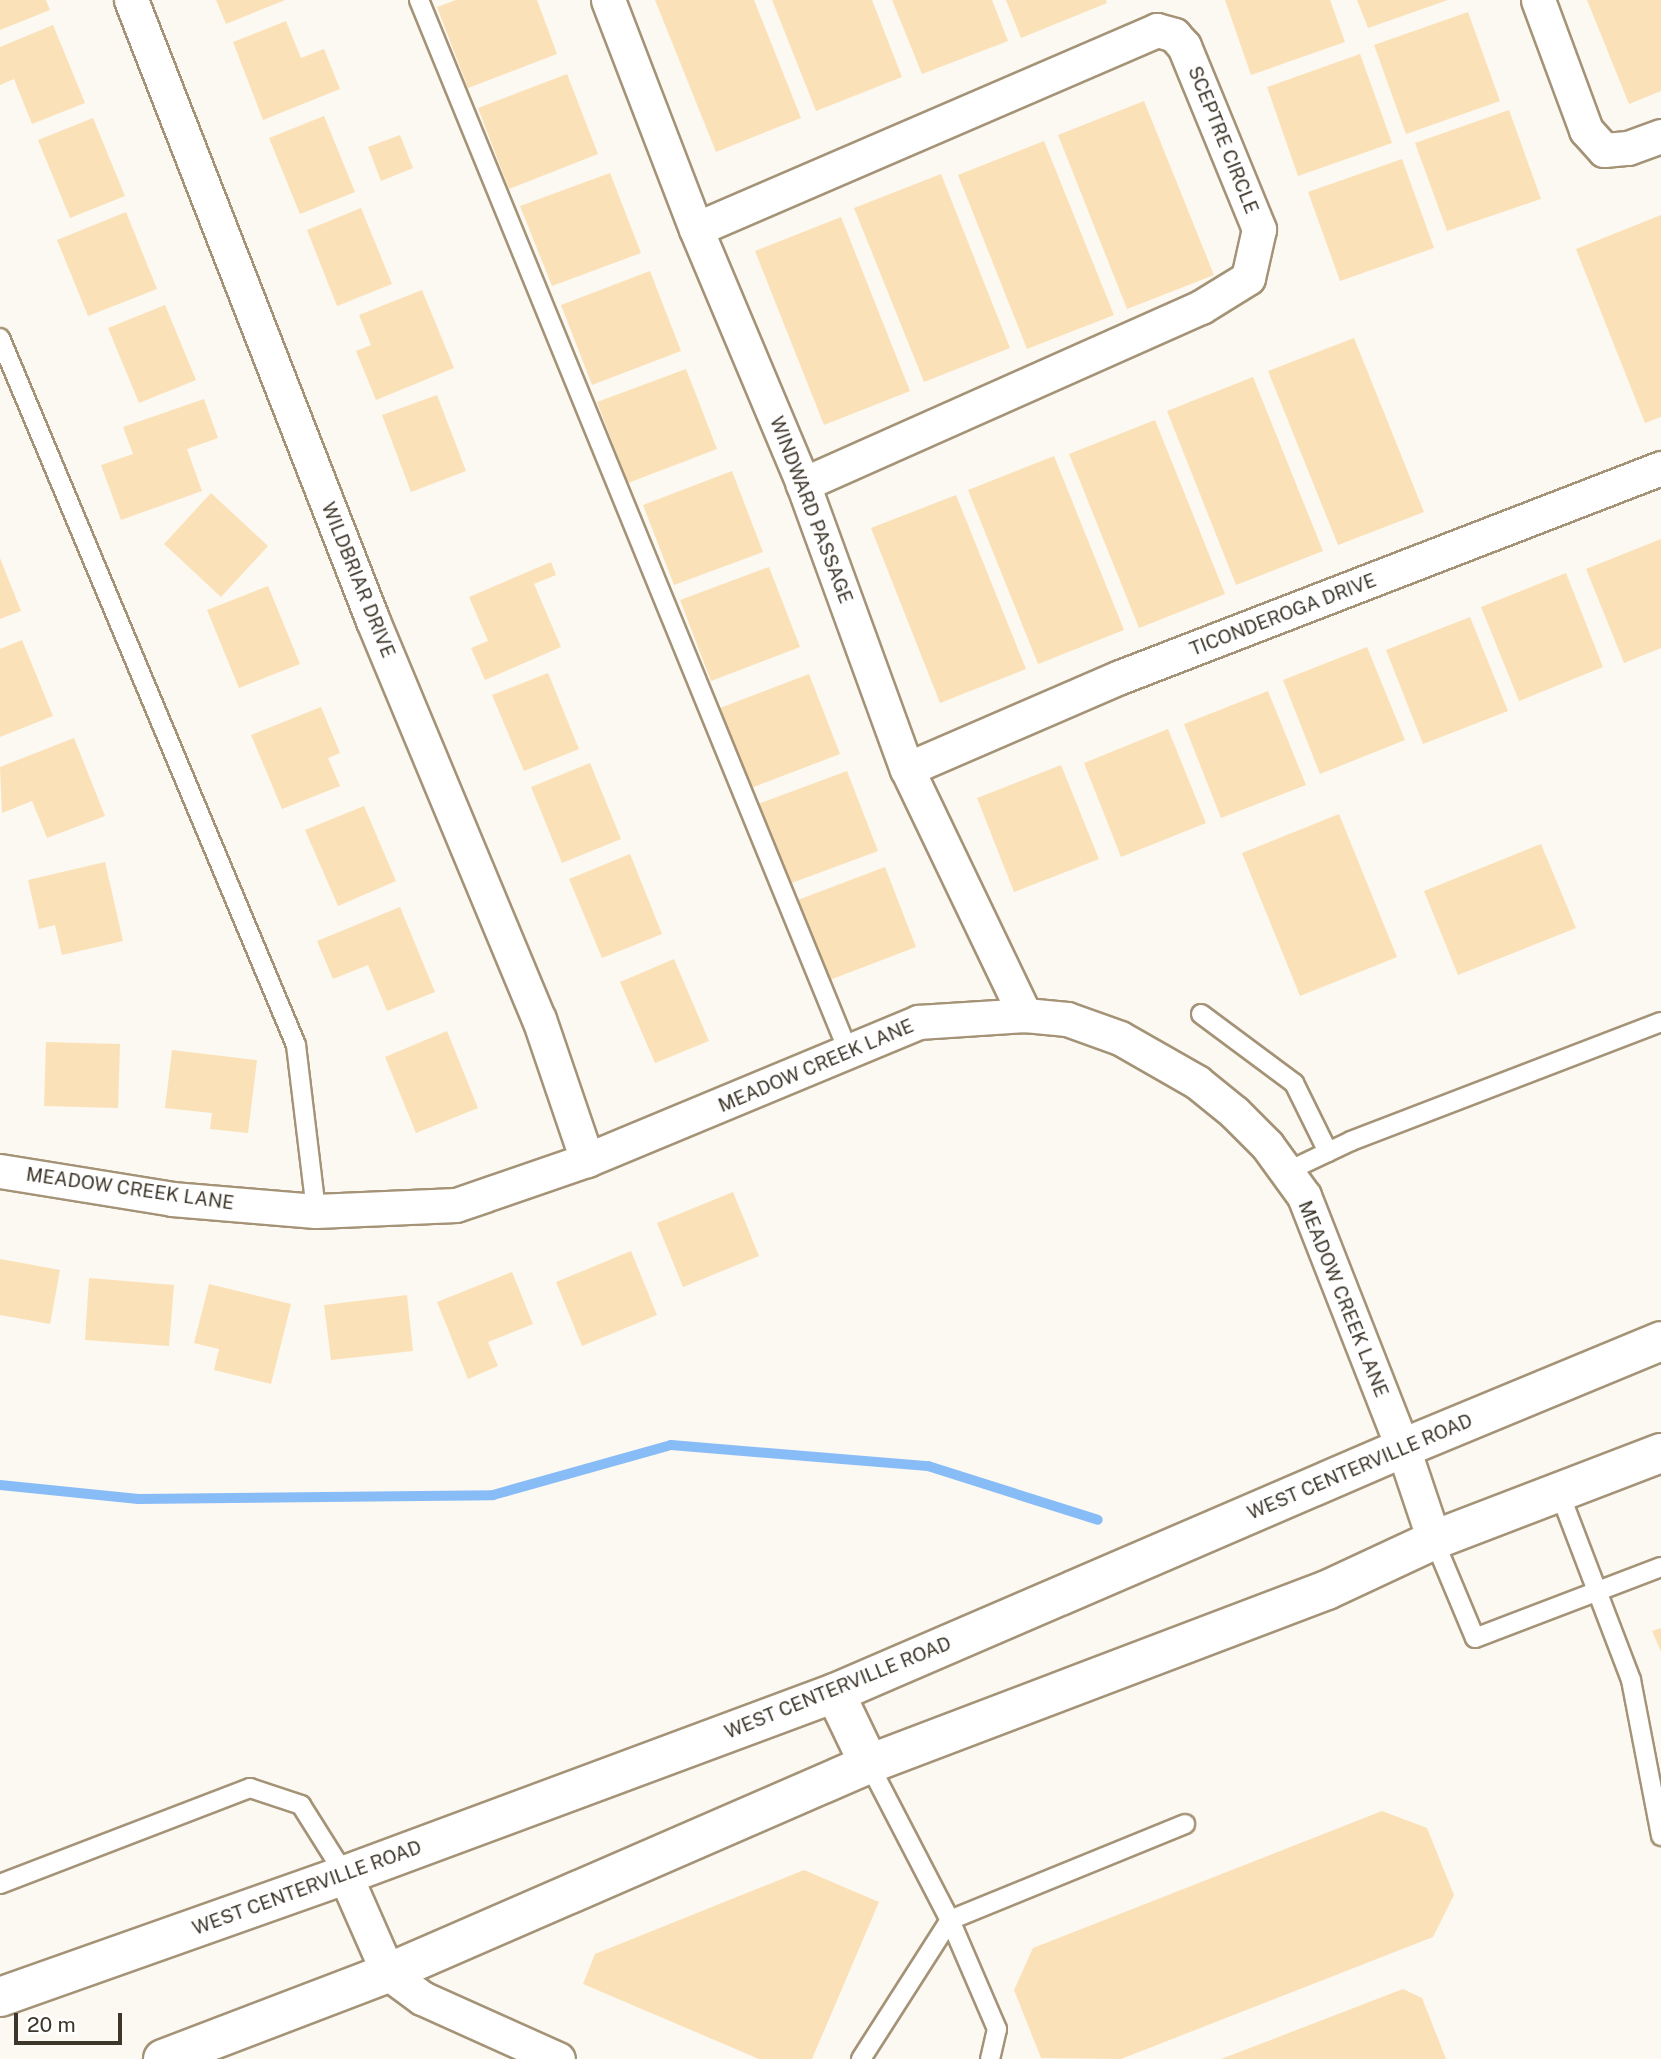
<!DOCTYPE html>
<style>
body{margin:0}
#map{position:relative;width:1661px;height:2059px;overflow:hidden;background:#fcf9f2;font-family:"Public Sans",sans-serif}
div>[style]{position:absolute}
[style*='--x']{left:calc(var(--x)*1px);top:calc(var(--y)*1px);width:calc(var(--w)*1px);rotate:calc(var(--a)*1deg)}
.stream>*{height:10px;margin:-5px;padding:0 5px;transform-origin:5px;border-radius:5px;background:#88bcf7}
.building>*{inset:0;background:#fbe1b8}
.roads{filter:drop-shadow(2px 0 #a59377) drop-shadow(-2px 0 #a59377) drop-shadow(0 2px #a59377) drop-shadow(0 -2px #a59377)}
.service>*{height:18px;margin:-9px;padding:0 9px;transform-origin:9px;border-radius:9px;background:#fff}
.minor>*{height:33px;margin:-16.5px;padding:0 16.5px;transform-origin:16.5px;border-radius:16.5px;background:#fff}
.secondary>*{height:38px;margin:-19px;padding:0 19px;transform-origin:19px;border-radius:19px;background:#fff}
span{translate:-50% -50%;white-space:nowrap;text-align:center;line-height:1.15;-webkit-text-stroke:5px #fff;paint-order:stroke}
.street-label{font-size:19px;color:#3d362a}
.scale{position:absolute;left:14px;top:2013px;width:108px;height:32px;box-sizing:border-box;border:4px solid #3d362a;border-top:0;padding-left:9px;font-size:21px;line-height:24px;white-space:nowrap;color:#3d362a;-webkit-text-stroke:5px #fff;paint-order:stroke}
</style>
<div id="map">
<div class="stream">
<div style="--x:0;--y:1485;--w:139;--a:5.8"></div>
<div style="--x:138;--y:1499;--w:355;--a:-0.6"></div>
<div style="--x:493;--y:1495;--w:185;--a:-15.7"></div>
<div style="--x:671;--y:1445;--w:258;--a:4.7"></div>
<div style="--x:928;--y:1466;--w:178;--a:17.6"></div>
</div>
<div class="building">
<div style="clip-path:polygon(0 0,46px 0,50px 10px,0 30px)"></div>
<div style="clip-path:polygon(216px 0,285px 0,226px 24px)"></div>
<div style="clip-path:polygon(456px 0,537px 0,557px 54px,468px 88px,437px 7px)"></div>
<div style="clip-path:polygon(655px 0,754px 0,801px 118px,716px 152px)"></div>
<div style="clip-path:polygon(772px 0,872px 0,902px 77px,816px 111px)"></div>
<div style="clip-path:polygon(892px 0,992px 0,1008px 41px,922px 74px)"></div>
<div style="clip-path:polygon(1006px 0,1106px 0,1107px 3px,1021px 38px)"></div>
<div style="clip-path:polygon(1225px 0,1330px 0,1345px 42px,1251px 75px)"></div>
<div style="clip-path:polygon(1357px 0,1448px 0,1368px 28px)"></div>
<div style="clip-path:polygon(1587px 0,1661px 0,1661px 91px,1629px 104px)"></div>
<div style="clip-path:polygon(1468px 12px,1500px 101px,1406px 134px,1374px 45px)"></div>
<div style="clip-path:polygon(286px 21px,301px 58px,324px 49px,340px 89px,263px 120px,233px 42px)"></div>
<div style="clip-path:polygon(53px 25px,85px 103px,32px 124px,14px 79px,0 85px,0 47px)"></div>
<div style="clip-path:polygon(1360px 54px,1392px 143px,1298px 176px,1267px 87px)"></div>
<div style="clip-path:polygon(567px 74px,598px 154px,509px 189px,478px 108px)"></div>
<div style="clip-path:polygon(1144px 101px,1214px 275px,1127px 309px,1058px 135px)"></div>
<div style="clip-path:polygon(1509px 110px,1541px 199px,1447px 231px,1415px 143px)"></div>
<div style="clip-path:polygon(324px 116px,355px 192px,300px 214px,269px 138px)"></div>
<div style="clip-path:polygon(93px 118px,125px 196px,70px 218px,38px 140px)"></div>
<div style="clip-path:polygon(400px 135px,413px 168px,381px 181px,368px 147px)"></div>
<div style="clip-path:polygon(1044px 141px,1114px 315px,1027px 349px,958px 175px)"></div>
<div style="clip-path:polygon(1402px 159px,1434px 248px,1340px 281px,1308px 192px)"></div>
<div style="clip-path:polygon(610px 173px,641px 253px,552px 286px,520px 206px)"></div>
<div style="clip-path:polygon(941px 174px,1010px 348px,924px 382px,854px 208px)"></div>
<div style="clip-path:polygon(361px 208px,392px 284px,337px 306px,307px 230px)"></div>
<div style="clip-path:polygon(126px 212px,157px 289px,88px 316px,57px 240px)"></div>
<div style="clip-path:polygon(1661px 215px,1661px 417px,1645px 423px,1576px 249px)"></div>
<div style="clip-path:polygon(841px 217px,910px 391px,824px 425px,755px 251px)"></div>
<div style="clip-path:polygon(650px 271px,681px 351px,592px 385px,561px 305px)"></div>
<div style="clip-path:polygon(422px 290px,454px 368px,376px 400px,356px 351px,371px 345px,359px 315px)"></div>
<div style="clip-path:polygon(165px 305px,196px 380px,139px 403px,108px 328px)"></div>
<div style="clip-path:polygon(1354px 338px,1424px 512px,1338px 545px,1268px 371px)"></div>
<div style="clip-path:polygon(686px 369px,717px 449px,628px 483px,597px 402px)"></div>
<div style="clip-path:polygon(1253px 377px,1323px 551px,1236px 585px,1167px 411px)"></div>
<div style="clip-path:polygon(437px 395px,466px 471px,411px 492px,382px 415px)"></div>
<div style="clip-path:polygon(204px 399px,218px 438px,187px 449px,202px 491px,121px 520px,101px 465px,133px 454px,123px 427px)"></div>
<div style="clip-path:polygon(1155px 420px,1225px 594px,1139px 628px,1069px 454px)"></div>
<div style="clip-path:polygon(1054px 456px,1124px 630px,1038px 664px,968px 490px)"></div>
<div style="clip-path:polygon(732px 471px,763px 552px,674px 585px,643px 505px)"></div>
<div style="clip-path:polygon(211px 493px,268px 546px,221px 597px,164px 544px)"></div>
<div style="clip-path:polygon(956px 495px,1026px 669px,940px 703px,871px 528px)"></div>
<div style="clip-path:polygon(1661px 539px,1661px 648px,1624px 663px,1586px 569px)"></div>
<div style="clip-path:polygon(0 558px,21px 611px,0 619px)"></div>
<div style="clip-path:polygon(551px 562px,556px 575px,534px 584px,561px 647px,485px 680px,471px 648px,488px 641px,469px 597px)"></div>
<div style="clip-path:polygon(769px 567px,800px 647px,711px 681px,680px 600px)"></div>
<div style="clip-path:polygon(1566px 573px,1603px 667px,1519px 701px,1481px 607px)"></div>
<div style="clip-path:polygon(268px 586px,300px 664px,239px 688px,207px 610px)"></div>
<div style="clip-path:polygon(1470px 617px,1508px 711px,1423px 744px,1386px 650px)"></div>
<div style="clip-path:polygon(22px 640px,53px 716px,0 737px,0 649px)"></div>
<div style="clip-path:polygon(1367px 647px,1405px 740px,1320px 774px,1283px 680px)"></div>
<div style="clip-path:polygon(548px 673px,579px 749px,524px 771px,492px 695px)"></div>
<div style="clip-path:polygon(809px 674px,840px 754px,751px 788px,720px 708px)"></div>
<div style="clip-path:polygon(1268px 691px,1306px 785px,1221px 818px,1184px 724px)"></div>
<div style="clip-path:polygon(321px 707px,340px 753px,328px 758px,340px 786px,282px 809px,251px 735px)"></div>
<div style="clip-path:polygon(1168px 729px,1206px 823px,1121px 857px,1084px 763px)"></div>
<div style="clip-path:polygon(74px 738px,105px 816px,47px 838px,32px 801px,2px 813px,0 767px)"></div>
<div style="clip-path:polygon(590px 763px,621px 839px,562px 863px,531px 787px)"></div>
<div style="clip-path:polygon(1061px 765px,1099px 859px,1014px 892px,977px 798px)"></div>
<div style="clip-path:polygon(847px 771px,878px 851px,789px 884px,758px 804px)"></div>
<div style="clip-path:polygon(364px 806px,396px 881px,338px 906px,305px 830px)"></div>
<div style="clip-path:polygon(1339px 814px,1397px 957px,1300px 996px,1242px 853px)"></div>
<div style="clip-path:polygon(1541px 844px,1576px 928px,1458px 975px,1424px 891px)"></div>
<div style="clip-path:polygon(630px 854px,662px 934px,602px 958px,569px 879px)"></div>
<div style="clip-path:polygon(105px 862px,123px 941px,62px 955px,55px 925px,39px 929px,28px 880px)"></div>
<div style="clip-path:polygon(885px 867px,916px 947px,827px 981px,795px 901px)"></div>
<div style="clip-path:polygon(400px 907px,435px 992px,387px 1011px,368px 965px,333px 979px,317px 941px)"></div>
<div style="clip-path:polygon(674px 959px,709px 1041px,655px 1063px,620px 982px)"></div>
<div style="clip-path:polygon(447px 1031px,478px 1108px,416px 1133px,385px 1057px)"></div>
<div style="clip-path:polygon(46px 1042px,120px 1044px,118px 1108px,44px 1106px)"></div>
<div style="clip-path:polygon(172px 1050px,257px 1060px,248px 1133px,210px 1129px,212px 1113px,165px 1108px)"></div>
<div style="clip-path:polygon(733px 1192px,759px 1256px,683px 1287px,657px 1223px)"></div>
<div style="clip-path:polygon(631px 1251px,657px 1315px,582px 1346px,556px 1282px)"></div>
<div style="clip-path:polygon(0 1259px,60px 1270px,50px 1324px,0 1315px)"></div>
<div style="clip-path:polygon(512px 1272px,533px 1324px,488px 1342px,498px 1366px,468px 1379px,437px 1302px)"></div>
<div style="clip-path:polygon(89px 1278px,174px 1285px,169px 1346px,85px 1340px)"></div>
<div style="clip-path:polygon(209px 1284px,291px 1304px,271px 1384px,214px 1370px,219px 1349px,194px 1343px)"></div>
<div style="clip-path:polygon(407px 1295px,413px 1351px,331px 1360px,324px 1305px)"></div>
<div style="clip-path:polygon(1661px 1628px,1661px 1652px,1652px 1631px)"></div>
<div style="clip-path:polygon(1382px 1811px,1427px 1828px,1454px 1895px,1433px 1937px,1121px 2059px,1041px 2058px,1014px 1990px,1033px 1948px)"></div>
<div style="clip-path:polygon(804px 1870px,879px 1902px,812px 2059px,759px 2059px,583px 1984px,595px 1954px)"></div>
<div style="clip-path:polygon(1403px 1989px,1422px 1998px,1446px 2059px,1221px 2059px)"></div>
</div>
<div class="roads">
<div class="service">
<div style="--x:419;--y:0;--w:1137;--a:67.79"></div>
<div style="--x:0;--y:338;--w:766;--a:67.28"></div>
<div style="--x:296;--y:1045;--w:167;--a:83.1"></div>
<div style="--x:1201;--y:1014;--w:116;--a:36.6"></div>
<div style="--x:1294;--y:1083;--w:77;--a:63.8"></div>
<div style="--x:1286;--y:1172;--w:72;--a:-25.5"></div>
<div style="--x:1351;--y:1141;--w:332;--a:-21"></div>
<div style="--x:1560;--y:1494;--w:199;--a:69.1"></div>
<div style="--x:1631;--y:1680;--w:159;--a:79.1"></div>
<div style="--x:1434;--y:1540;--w:106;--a:67.3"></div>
<div style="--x:1475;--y:1638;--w:199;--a:-20.9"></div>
<div style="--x:869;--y:1764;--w:176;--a:62.6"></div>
<div style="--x:950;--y:1920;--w:119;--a:66.7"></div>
<div style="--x:997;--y:2029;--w:31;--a:103"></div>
<div style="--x:0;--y:1884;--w:268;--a:-21"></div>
<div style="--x:250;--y:1788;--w:54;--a:18.4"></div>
<div style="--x:301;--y:1805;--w:83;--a:57.8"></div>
<div style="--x:861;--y:2059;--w:165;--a:-57.4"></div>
<div style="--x:950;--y:1920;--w:254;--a:-22.2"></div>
</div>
<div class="minor">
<div style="--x:131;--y:0;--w:666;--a:68.71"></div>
<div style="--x:373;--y:621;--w:431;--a:67.4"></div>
<div style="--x:539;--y:1019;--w:149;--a:71.2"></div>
<div style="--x:608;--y:0;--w:245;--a:69"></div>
<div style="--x:696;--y:229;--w:277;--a:67.2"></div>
<div style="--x:803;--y:484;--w:303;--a:70"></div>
<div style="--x:907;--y:769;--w:273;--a:64.4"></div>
<div style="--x:1538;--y:0;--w:139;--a:69.7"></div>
<div style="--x:1586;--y:130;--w:27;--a:48"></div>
<div style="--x:1604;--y:150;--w:24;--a:-5"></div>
<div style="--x:1628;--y:148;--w:35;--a:-20"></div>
<div style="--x:696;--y:229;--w:502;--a:-23.35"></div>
<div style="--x:1157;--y:30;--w:18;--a:16"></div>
<div style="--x:1174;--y:35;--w:15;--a:48"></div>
<div style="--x:1184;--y:46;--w:198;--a:67.7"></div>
<div style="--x:1259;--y:229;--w:50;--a:102.7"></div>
<div style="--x:1248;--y:278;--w:55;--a:148.3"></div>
<div style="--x:1201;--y:307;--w:436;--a:156"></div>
<div style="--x:907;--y:769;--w:232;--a:-23.4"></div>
<div style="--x:1120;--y:677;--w:580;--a:-21.12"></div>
<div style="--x:0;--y:1171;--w:174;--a:9.2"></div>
<div style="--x:172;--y:1199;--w:144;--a:4.8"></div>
<div style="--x:316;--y:1211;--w:140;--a:-2.5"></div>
<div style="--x:456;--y:1205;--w:139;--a:-19"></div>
<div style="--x:587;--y:1160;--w:359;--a:-22.6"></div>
<div style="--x:918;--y:1022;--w:107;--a:-3.7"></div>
<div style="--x:1025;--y:1015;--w:42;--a:5.4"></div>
<div style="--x:1067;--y:1019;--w:56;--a:19.7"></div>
<div style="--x:1120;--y:1038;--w:89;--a:29.7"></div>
<div style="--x:1197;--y:1082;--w:48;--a:39"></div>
<div style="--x:1234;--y:1112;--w:47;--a:45"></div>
<div style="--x:1267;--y:1145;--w:63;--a:54"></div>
<div style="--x:1304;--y:1196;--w:271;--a:68.6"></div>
<div style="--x:1403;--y:1448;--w:97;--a:71.4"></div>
<div style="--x:345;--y:1875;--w:107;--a:66.3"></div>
<div style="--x:388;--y:1973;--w:42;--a:36.3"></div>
<div style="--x:422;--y:1998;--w:149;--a:24.2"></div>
</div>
<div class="secondary">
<div style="--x:835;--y:1693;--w:79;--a:64.4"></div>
<div style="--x:0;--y:1997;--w:366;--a:-19.5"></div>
<div style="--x:345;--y:1875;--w:523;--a:-20.38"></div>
<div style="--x:835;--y:1693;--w:619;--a:-23.33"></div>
<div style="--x:1403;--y:1448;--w:279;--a:-22.5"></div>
<div style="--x:163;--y:2059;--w:241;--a:-20.9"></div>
<div style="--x:388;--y:1973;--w:524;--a:-23.49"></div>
<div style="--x:869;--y:1764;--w:490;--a:-20.8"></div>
<div style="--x:1327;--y:1590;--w:118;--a:-25"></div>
<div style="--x:1434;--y:1540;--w:243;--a:-21"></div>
</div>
</div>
<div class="street-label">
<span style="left:1223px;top:140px;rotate:68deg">SCEPTRE CIRCLE</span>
<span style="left:811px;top:510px;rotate:69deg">WINDWARD PASSAGE</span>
<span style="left:358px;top:580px;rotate:68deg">WILDBRIAR DRIVE</span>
<span style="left:1283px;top:615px;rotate:-21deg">TICONDEROGA DRIVE</span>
<span style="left:816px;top:1066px;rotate:-23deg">MEADOW CREEK LANE</span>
<span style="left:130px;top:1189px;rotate:8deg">MEADOW CREEK LANE</span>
<span style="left:1343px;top:1299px;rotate:68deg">MEADOW CREEK LANE</span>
<span style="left:1360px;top:1467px;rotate:-23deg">WEST CENTERVILLE ROAD</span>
<span style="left:838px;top:1688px;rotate:-22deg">WEST CENTERVILLE ROAD</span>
<span style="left:307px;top:1888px;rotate:-20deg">WEST CENTERVILLE ROAD</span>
</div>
<div class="scale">20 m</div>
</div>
